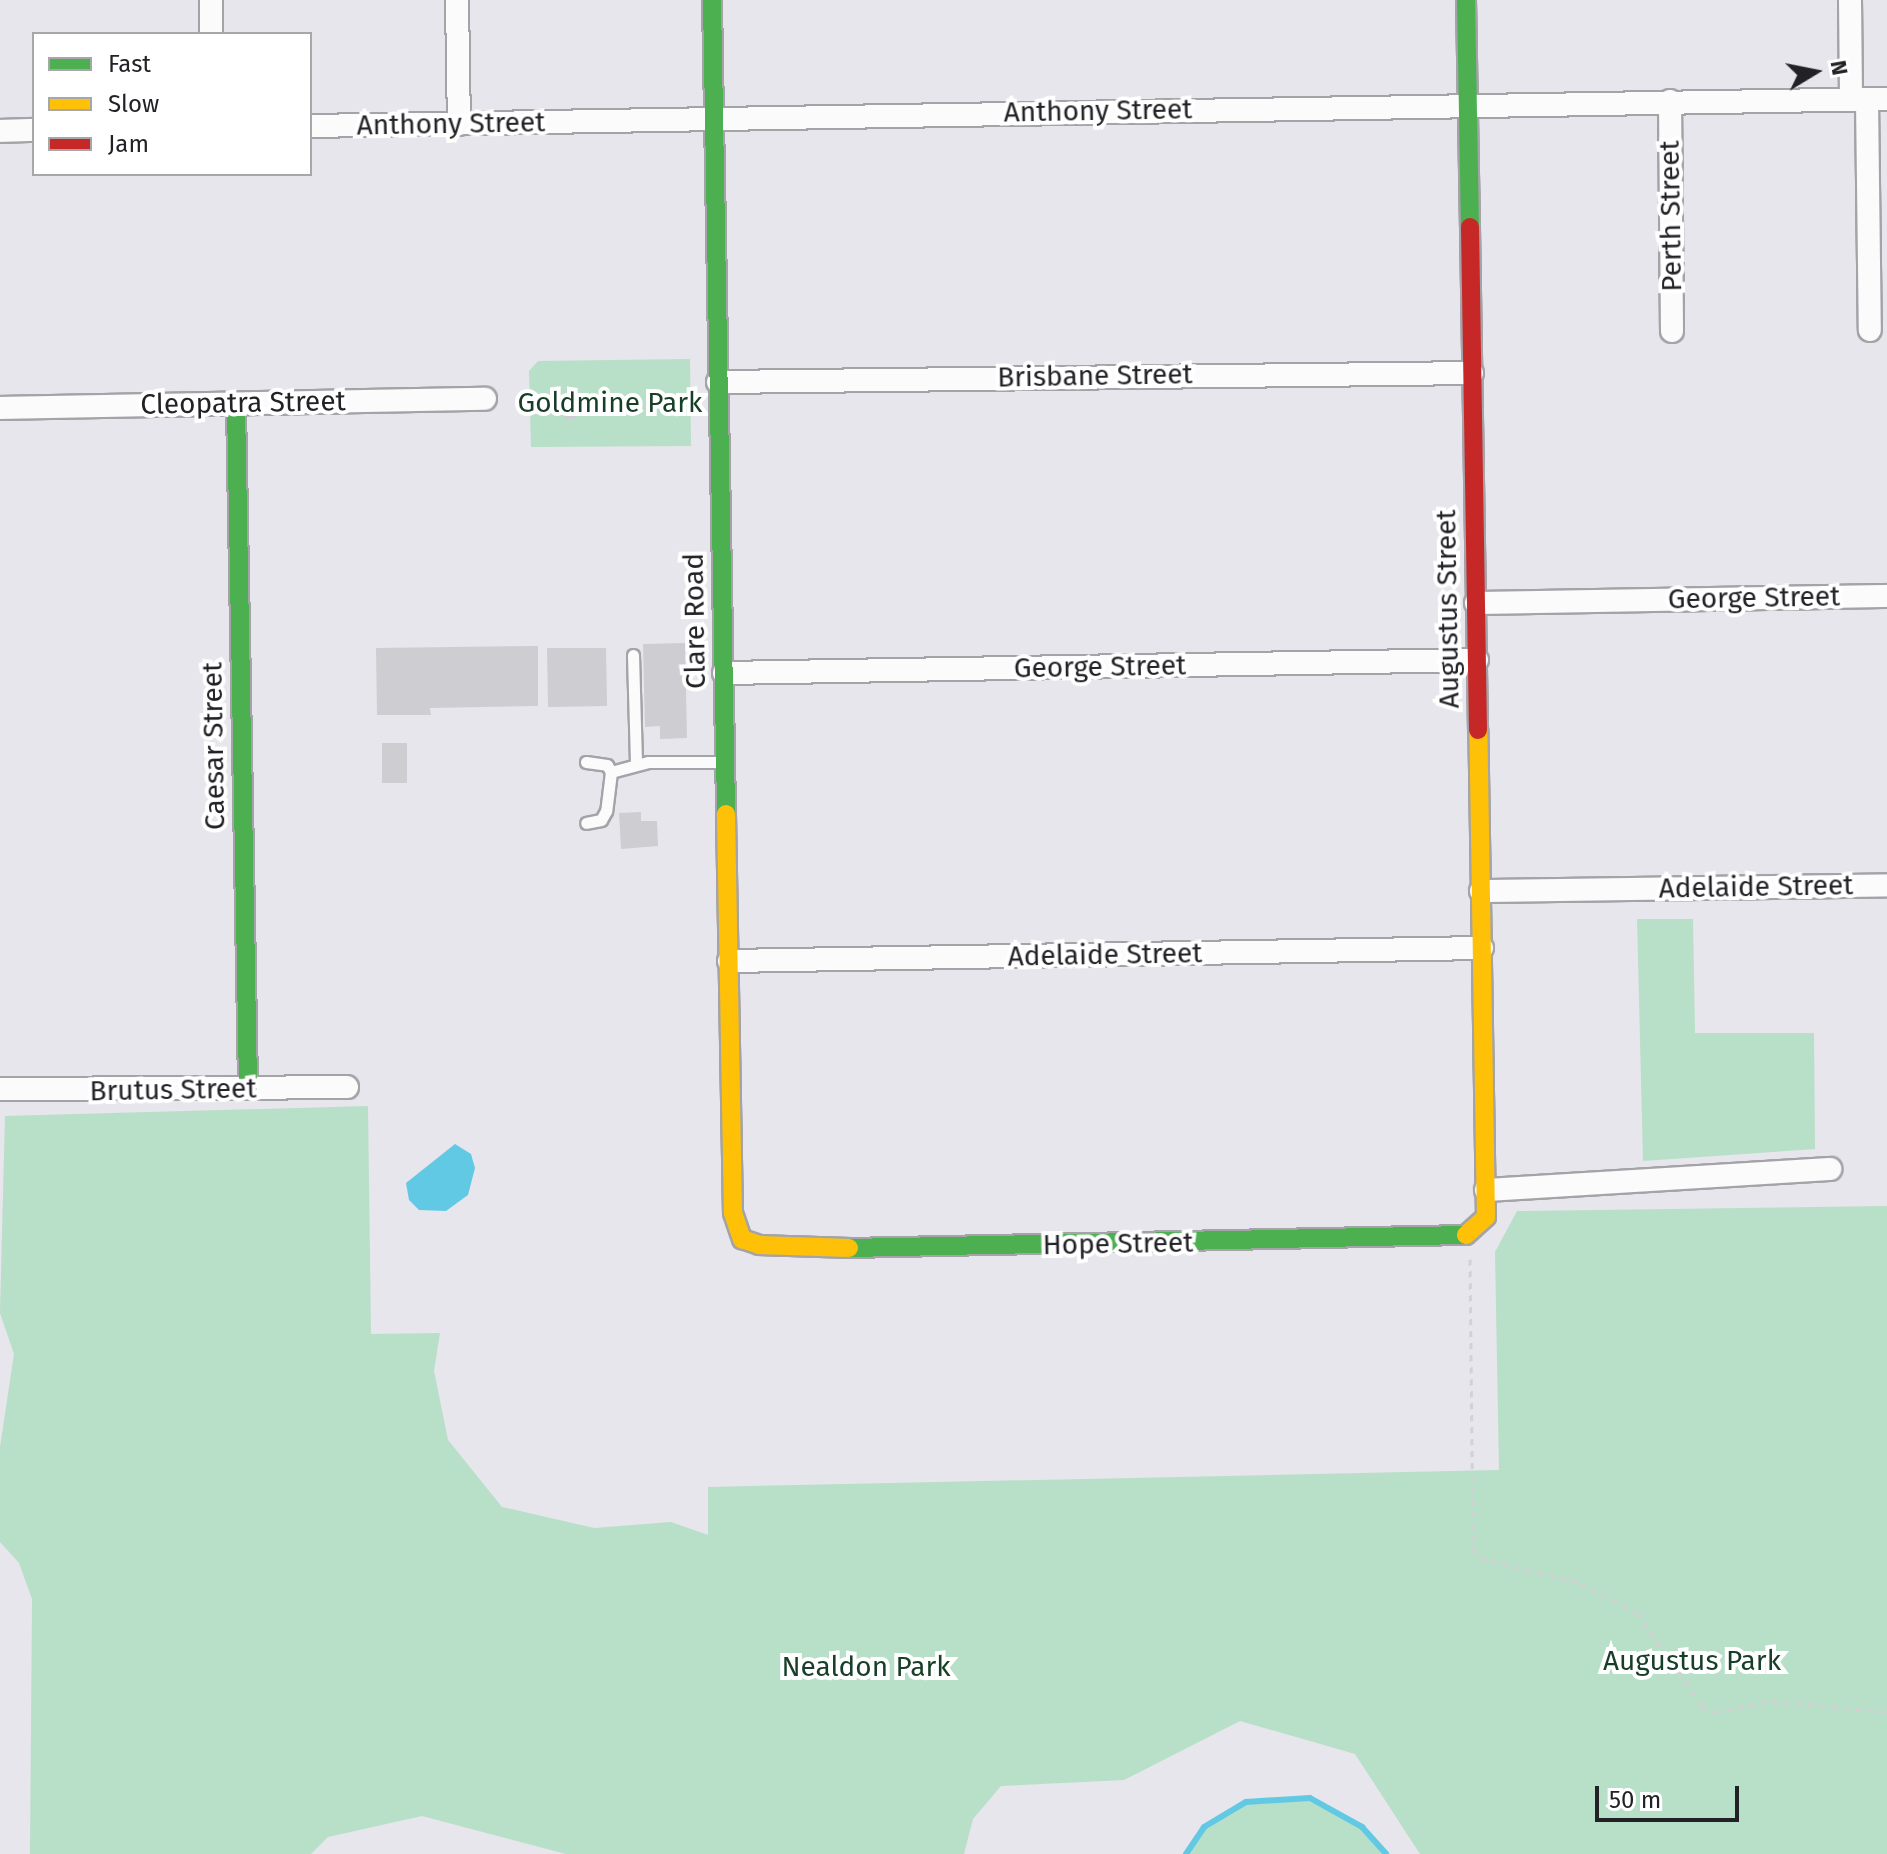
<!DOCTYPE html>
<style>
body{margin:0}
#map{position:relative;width:1887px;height:1854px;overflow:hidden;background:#e6e6ec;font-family:"Fira Sans",sans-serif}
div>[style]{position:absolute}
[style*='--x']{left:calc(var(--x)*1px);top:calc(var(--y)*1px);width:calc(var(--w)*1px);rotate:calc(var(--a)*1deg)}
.green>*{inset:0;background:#b8dfc7}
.water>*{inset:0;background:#62c9e4}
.stream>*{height:6px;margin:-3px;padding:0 3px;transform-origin:3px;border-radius:3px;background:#62c9e4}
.building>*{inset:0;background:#cdcdd2}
.path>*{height:3px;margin-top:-1.5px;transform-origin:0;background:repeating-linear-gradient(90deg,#d2d2d4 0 6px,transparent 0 12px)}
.roads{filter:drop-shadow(2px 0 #a4a3a8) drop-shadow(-2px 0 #a4a3a8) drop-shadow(0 2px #a4a3a8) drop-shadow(0 -2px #a4a3a8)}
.lane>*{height:11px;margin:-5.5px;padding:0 5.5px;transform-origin:5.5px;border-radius:5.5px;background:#fbfbfc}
.street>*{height:22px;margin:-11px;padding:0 11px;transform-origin:11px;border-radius:11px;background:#fbfbfc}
.fast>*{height:18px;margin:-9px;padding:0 9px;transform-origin:9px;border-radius:9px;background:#4caf50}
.slow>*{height:18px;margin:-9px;padding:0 9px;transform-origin:9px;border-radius:9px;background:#ffc107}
.jam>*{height:18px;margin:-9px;padding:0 9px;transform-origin:9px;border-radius:9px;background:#c62828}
span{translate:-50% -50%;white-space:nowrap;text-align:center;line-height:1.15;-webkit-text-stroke:8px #fff;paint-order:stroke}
.street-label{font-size:28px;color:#222126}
.park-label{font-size:28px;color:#173e26}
.legend{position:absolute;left:32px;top:32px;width:280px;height:144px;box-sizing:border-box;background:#fff;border:2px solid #a7a6a8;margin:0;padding:10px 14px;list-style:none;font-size:24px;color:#222126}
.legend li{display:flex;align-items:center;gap:16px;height:40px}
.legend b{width:40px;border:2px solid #a7a6a8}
.north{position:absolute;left:1775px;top:32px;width:80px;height:80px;-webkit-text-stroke:6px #fff;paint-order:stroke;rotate:80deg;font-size:22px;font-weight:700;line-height:32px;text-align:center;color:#222126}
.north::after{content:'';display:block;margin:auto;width:28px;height:36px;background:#222126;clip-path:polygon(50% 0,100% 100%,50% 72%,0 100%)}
.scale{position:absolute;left:1595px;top:1786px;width:144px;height:36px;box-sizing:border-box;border:4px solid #222126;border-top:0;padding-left:10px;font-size:24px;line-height:28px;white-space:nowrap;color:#222126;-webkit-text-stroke:6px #fff;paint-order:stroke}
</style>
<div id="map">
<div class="green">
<div style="clip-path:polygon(690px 359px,691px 446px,531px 447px,529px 371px,538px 361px)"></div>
<div style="clip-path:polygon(1637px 919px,1693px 919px,1695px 1033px,1814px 1033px,1815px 1149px,1643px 1161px)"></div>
<div style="clip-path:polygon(368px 1106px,371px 1334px,440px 1333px,434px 1371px,448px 1440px,502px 1507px,594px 1528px,671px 1522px,708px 1535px,708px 1487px,1499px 1470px,1495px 1252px,1517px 1211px,1887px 1206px,1887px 1854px,1420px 1854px,1355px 1754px,1240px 1721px,1124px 1780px,1001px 1786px,973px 1819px,964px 1854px,566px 1854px,422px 1816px,328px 1837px,311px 1854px,30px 1854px,32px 1599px,19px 1563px,0 1542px,0 1447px,14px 1354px,0 1313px,5px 1116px)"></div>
<div style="clip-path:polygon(1310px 1798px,1362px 1827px,1386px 1854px,1186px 1854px,1204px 1827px,1246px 1802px)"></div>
</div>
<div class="water">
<div style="clip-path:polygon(455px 1144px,471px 1154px,475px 1168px,468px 1195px,446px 1211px,419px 1210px,409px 1200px,406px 1183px)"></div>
</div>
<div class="stream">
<div style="--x:1186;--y:1854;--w:32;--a:-56"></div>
<div style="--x:1204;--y:1827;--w:49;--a:-30.8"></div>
<div style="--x:1246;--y:1802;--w:64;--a:-3.6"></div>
<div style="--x:1310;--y:1798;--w:60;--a:29.1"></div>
<div style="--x:1362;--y:1827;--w:36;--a:48"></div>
</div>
<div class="building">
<div style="clip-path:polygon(575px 408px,576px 419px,565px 419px,564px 409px)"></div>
<div style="clip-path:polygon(685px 643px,687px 738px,660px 739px,660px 726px,645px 727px,643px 644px)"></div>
<div style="clip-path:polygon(538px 646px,538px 706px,430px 708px,431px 715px,377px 715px,376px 648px)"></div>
<div style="clip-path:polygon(547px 648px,606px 648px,607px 706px,548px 707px)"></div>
<div style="clip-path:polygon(382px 743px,407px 743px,407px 783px,382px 783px)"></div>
<div style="clip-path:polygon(641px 812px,641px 821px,657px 821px,658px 846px,621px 849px,619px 813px)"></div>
</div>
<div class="path">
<div style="--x:1470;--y:1259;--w:289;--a:89.4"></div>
<div style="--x:1473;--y:1548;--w:12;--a:59"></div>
<div style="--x:1479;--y:1558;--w:104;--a:13.9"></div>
<div style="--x:1580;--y:1583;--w:63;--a:27.4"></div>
<div style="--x:1636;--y:1612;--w:115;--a:54.9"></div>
<div style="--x:1702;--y:1706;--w:13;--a:27"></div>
<div style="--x:1714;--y:1712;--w:59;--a:-10.7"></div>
<div style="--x:1772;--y:1701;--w:116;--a:5.5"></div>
</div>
<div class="roads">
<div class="lane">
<div style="--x:633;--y:655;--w:108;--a:88.4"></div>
<div style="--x:586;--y:762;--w:21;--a:8"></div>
<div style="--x:607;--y:765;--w:8;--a:60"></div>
<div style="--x:611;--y:772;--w:39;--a:97"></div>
<div style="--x:606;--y:811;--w:10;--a:119"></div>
<div style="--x:601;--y:820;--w:15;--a:169"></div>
<div style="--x:611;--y:772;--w:38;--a:-15"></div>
<div style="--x:648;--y:762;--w:77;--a:0"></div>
</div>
<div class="street">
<div style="--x:211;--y:0;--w:34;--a:90"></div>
<div style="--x:457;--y:0;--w:124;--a:89.1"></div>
<div style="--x:1850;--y:0;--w:100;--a:89.4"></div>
<div style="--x:1867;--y:100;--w:230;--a:89.3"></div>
<div style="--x:1670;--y:101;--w:230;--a:89.5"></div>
<div style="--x:310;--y:126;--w:1577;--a:-0.98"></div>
<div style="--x:0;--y:131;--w:34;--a:-2"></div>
<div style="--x:718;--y:382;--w:754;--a:-0.68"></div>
<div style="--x:0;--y:408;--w:485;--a:-1.1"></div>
<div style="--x:1476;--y:603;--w:411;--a:-1"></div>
<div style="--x:724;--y:673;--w:753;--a:-0.99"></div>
<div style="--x:1481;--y:891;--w:406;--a:-0.8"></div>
<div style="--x:729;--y:961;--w:753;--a:-0.99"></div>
<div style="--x:0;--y:1089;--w:347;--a:-0.3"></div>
<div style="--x:1486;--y:1190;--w:345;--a:-3.5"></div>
</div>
<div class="fast">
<div style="--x:712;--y:0;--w:814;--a:89.01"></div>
<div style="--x:1466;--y:0;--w:227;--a:89"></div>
<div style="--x:236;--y:404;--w:684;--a:88.99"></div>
<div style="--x:849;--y:1248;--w:617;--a:-1.21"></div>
</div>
<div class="slow">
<div style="--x:726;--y:814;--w:399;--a:89"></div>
<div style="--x:733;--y:1213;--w:28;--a:71"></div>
<div style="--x:742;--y:1239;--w:18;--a:19"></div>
<div style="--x:759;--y:1245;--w:90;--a:1.9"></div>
<div style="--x:1466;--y:1235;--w:27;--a:-42"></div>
<div style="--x:1486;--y:1217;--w:487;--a:-90.9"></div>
</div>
<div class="jam">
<div style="--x:1470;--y:227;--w:503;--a:89.09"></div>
</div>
</div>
<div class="street-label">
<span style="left:1098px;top:111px;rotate:-1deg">Anthony Street</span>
<span style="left:451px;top:124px;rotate:-1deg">Anthony Street</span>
<span style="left:1671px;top:216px;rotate:-91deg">Perth Street</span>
<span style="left:1095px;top:376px;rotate:-1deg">Brisbane Street</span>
<span style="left:243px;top:403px;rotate:-1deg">Cleopatra Street</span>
<span style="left:1754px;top:598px;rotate:-1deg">George Street</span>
<span style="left:1448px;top:609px;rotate:-91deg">Augustus Street</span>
<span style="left:695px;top:621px;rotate:-91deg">Clare Road</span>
<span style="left:1100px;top:667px;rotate:-1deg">George Street</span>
<span style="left:214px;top:746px;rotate:-91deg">Caesar Street</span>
<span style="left:1756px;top:887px;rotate:-1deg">Adelaide Street</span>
<span style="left:1105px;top:955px;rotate:-1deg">Adelaide Street</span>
<span style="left:173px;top:1090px;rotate:-1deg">Brutus Street</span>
<span style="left:1118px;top:1244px;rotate:-1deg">Hope Street</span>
</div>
<div class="park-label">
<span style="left:610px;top:403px">Goldmine Park</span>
<span style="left:1692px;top:1661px">Augustus Park</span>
<span style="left:866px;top:1667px">Nealdon Park</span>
</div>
<ul class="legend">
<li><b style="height:10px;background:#4caf50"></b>Fast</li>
<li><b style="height:10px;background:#ffc107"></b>Slow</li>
<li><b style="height:10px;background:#c62828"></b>Jam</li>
</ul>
<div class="north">N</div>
<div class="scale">50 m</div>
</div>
